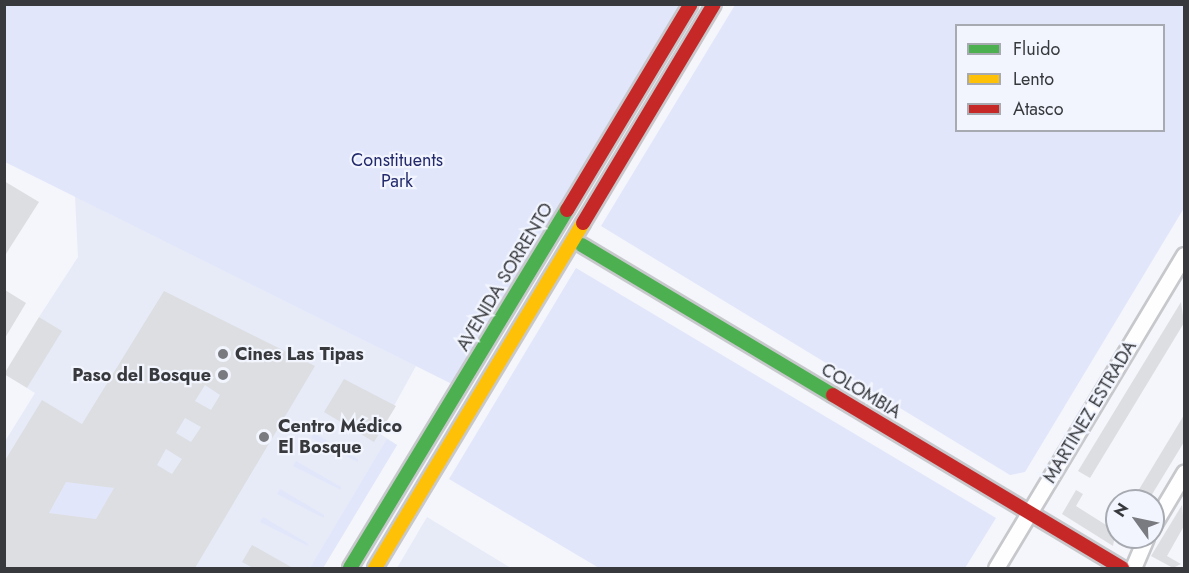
<!DOCTYPE html>
<meta charset="utf-8">
<style>
body{margin:0}
#map{position:relative;width:1189px;height:573px;overflow:hidden;background:#f5f6fb;font-family:Jost,sans-serif}
div>[style]{position:absolute}
[style*='--x']{left:calc(var(--x)*1px);top:calc(var(--y)*1px);width:calc(var(--w)*1px);rotate:calc(var(--a)*1deg)}
.built>*{inset:0;background:#e7ebf7}
.green>*{inset:0;background:#e1e6fa}
.building>*{inset:0;background:#dddee2}
.roads{filter:drop-shadow(2px 0 #c7c8cc) drop-shadow(-2px 0 #c7c8cc) drop-shadow(0 2px #c7c8cc) drop-shadow(0 -2px #c7c8cc)}
.street>*{height:15px;margin:-7.5px;padding:0 7.5px;transform-origin:7.5px;border-radius:7.5px;background:#fefefe}
.fast>*{height:14px;margin:-7px;padding:0 7px;transform-origin:7px;border-radius:7px;background:#4caf50}
.slow>*{height:14px;margin:-7px;padding:0 7px;transform-origin:7px;border-radius:7px;background:#ffc107}
.jam>*{height:14px;margin:-7px;padding:0 7px;transform-origin:7px;border-radius:7px;background:#c62828}
.dots>*{width:16px;height:16px;translate:-50% -50%;box-sizing:border-box;border:3px solid #f2f5fe;border-radius:50%}
span{translate:-50% -50%;white-space:nowrap;text-align:center;line-height:1.15;-webkit-text-stroke:4.5px #f2f5fe;paint-order:stroke}
.park-label{font-size:18px;color:#232a6c}
.street-label{font-size:18px;color:#37393d}
.poi-label{font-size:18px;color:#37393d;font-weight:700}
.left{translate:0 -50%;text-align:left}
.right{translate:-100% -50%;text-align:right}
.frame{position:absolute;inset:0;border:6px solid #37393d;pointer-events:none}
.legend{position:absolute;left:955px;top:24px;width:210px;height:108px;box-sizing:border-box;background:#f2f5fe;border:2px solid #a7aab1;margin:0;padding:8px 10px;list-style:none;font-size:18px;color:#37393d}
.legend li{display:flex;align-items:center;gap:12px;height:30px}
.legend b{width:30px;border:2px solid #a7aab1}
.north{position:absolute;left:1105px;top:489px;width:60px;height:60px;box-sizing:border-box;background:#f2f5fe;border:2px solid #a7aab1;border-radius:50%;rotate:303deg;font-size:16px;font-weight:700;line-height:24px;text-align:center;color:#37393d}
.north::after{content:'';display:block;margin:auto;width:21px;height:27px;background:#7a7b80;clip-path:polygon(50% 0,100% 100%,50% 72%,0 100%)}
</style>
<div id="map">
<div class="built">
<div style="clip-path:polygon(75px 196px,416px 366px,379px 433px,397px 445px,323px 568px,5px 568px,4px 443px,35px 393px,27px 388px,61px 331px,39px 317px,78px 257px)"></div>
<div style="clip-path:polygon(427px 517px,511px 568px,397px 568px)"></div>
</div>
<div class="green">
<div style="clip-path:polygon(5px 5px,691px 5px,460px 388px,5px 162px)"></div>
<div style="clip-path:polygon(evenodd,735px 5px,1184px 5px,1184px 208px,1025px 472px,1010px 475px,601px 226px,735px 5px,956px 26px,1164px 26px,1164px 130px,956px 130px,956px 26px)"></div>
<div style="clip-path:polygon(576px 268px,996px 518px,965px 568px,599px 568px,449px 479px)"></div>
<div style="clip-path:polygon(314px 433px,358px 459px,358px 462px,311px 438px)"></div>
<div style="clip-path:polygon(387px 439px,397px 445px,323px 568px,310px 568px)"></div>
<div style="clip-path:polygon(296px 461px,341px 487px,341px 490px,293px 466px)"></div>
<div style="clip-path:polygon(66px 482px,114px 488px,96px 519px,49px 513px)"></div>
<div style="clip-path:polygon(280px 489px,324px 515px,324px 518px,277px 494px)"></div>
<div style="clip-path:polygon(263px 517px,307px 543px,308px 546px,260px 522px)"></div>
</div>
<div class="building">
<div style="clip-path:polygon(4px 181px,39px 202px,4px 257px)"></div>
<div style="clip-path:polygon(5px 290px,26px 303px,5px 338px)"></div>
<div style="clip-path:polygon(evenodd,164px 291px,315px 366px,195px 568px,4px 568px,4px 462px,42px 400px,82px 424px,164px 291px,205px 385px,220px 395px,211px 410px,195px 401px,205px 385px,164px 291px,185px 418px,201px 427px,191px 442px,176px 433px,185px 418px,164px 291px,166px 449px,182px 459px,172px 474px,157px 465px,166px 449px,164px 291px,66px 482px,114px 488px,96px 519px,49px 513px,66px 482px)"></div>
<div style="clip-path:polygon(1181px 302px,1184px 323px,1090px 478px,1078px 471px)"></div>
<div style="clip-path:polygon(39px 317px,62px 331px,27px 388px,4px 374px)"></div>
<div style="clip-path:polygon(344px 379px,396px 406px,374px 442px,324px 412px)"></div>
<div style="clip-path:polygon(1184px 415px,1184px 442px,1148px 501px,1132px 501px)"></div>
<div style="clip-path:polygon(1076px 490px,1083px 494px,1076px 506px,1114px 530px,1117px 525px,1113px 546px,1062px 514px)"></div>
<div style="clip-path:polygon(1182px 505px,1184px 526px,1167px 556px,1181px 564px,1173px 568px,1151px 556px)"></div>
<div style="clip-path:polygon(252px 545px,293px 568px,253px 568px,242px 562px)"></div>
</div>
<div class="roads">
<div class="street">
<div style="--x:1153;--y:525;--w:61;--a:-59.2"></div>
<div style="--x:996;--y:568;--w:365;--a:-59"></div>
<div style="--x:1133;--y:568;--w:34;--a:-67"></div>
</div>
<div class="fast">
<div style="--x:582;--y:245;--w:292;--a:30.9"></div>
<div style="--x:350;--y:568;--w:419;--a:-58.8"></div>
</div>
<div class="slow">
<div style="--x:375;--y:568;--w:403;--a:-58.9"></div>
</div>
<div class="jam">
<div style="--x:567;--y:210;--w:240;--a:-59"></div>
<div style="--x:583;--y:223;--w:255;--a:-59.1"></div>
<div style="--x:833;--y:395;--w:337;--a:30.9"></div>
</div>
</div>
<div class="dots">
<div style="left:223px;top:354px;background:#7a7b80"></div>
<div style="left:223px;top:375px;background:#7a7b80"></div>
<div style="left:264px;top:437px;background:#7a7b80"></div>
</div>
<div class="park-label">
<span style="left:397px;top:171px">Constituents<br>Park</span>
</div>
<div class="street-label">
<span style="left:505px;top:277px;rotate:-59deg">AVENIDA SORRENTO</span>
<span style="left:861px;top:391px;rotate:31deg">COLOMBIA</span>
<span style="left:1090px;top:412px;rotate:-59deg">MARTINEZ ESTRADA</span>
</div>
<div class="poi-label">
<span class="left" style="left:235px;top:354px">Cines Las Tipas</span>
<span class="right" style="left:211px;top:375px">Paso del Bosque</span>
<span class="left" style="left:278px;top:437px">Centro Médico<br>El Bosque</span>
</div>
<div class="frame"></div>
<ul class="legend">
<li><b style="height:8px;background:#4caf50"></b>Fluido</li>
<li><b style="height:8px;background:#ffc107"></b>Lento</li>
<li><b style="height:8px;background:#c62828"></b>Atasco</li>
</ul>
<div class="north">N</div>
</div>
